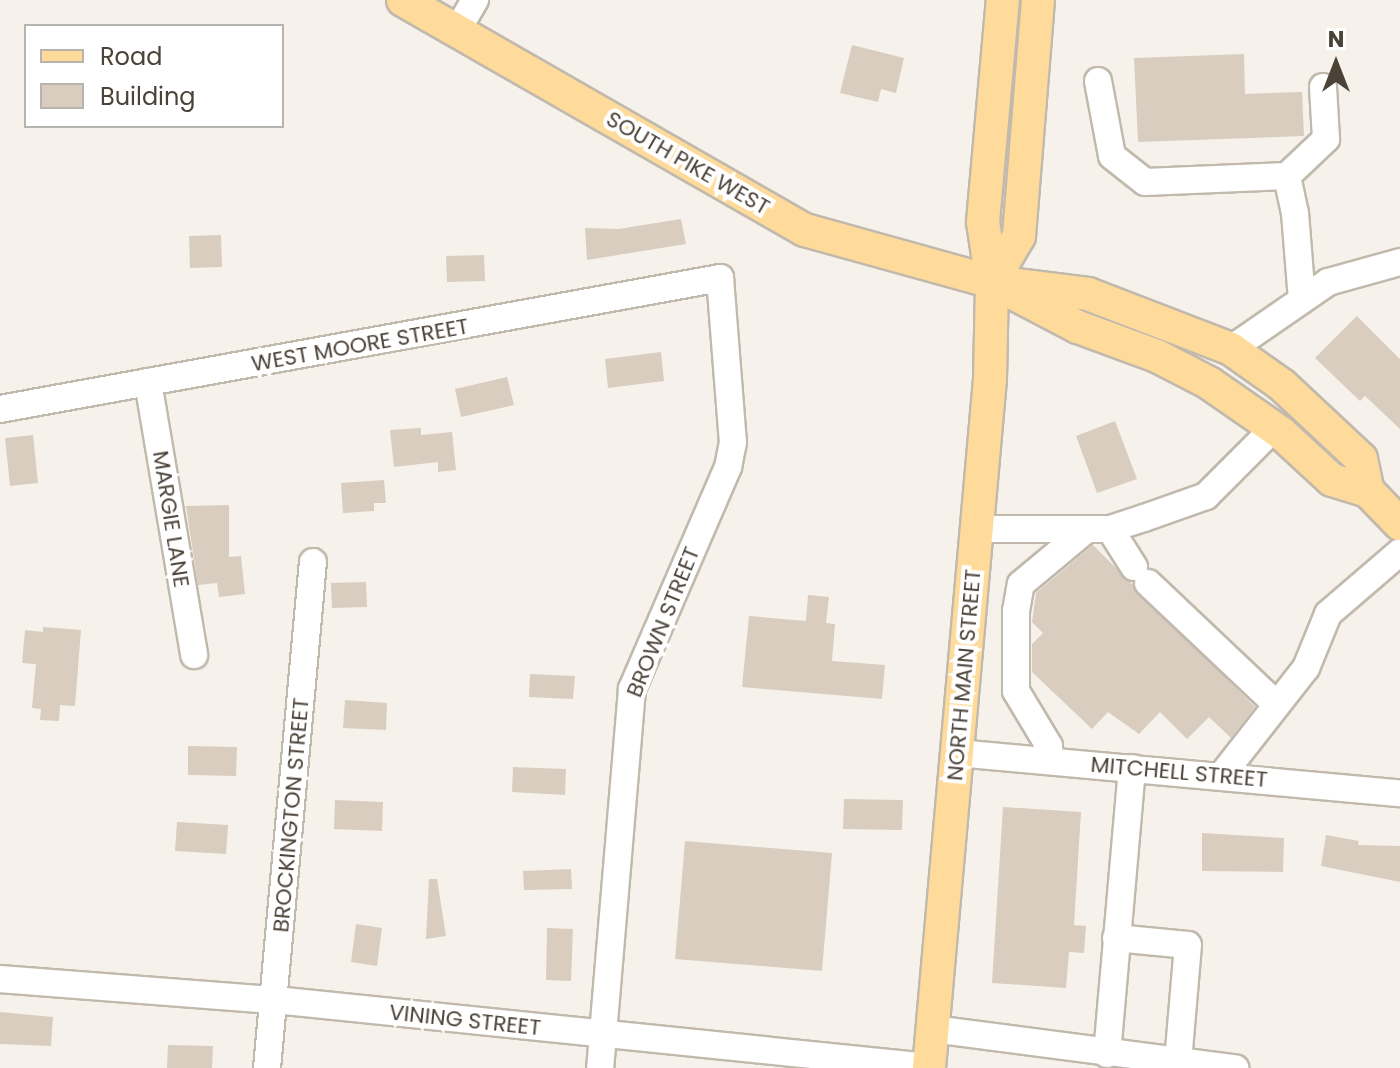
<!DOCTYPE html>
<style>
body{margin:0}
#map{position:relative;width:1400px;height:1068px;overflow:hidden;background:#f6f2eb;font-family:Poppins,sans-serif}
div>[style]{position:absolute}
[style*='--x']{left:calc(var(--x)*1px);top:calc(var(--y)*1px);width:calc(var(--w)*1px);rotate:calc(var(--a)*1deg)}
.building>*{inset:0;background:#d9cdc0}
.roads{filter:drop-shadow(2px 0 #c2b9ad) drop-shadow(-2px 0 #c2b9ad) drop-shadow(0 2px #c2b9ad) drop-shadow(0 -2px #c2b9ad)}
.minor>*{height:26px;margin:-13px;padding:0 13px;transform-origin:13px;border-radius:13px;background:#fff}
.major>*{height:32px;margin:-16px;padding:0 16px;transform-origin:16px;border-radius:16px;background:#ffdb9b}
span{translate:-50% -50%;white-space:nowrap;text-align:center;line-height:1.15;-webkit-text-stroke:8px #fff;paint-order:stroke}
.street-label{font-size:22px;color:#4b4238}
.legend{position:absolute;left:24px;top:24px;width:260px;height:104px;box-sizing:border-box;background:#fff;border:2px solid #b7b3af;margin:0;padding:10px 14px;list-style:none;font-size:24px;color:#4b4238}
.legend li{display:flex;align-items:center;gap:16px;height:40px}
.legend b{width:40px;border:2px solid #b7b3af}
.north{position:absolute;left:1296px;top:24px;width:80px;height:80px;-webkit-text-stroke:6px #fff;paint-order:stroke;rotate:0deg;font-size:22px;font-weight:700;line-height:32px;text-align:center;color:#4b4238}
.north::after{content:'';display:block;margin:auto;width:28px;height:36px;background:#4b4238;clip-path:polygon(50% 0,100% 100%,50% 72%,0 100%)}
</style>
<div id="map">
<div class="building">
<div style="clip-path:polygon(852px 45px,904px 58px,896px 93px,881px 89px,878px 102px,840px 93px)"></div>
<div style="clip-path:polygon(1244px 54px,1245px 94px,1302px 92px,1304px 136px,1138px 142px,1134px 58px)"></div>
<div style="clip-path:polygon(681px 219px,686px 244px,587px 260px,585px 228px,618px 229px)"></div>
<div style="clip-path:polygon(221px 235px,222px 267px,190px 268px,189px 236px)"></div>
<div style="clip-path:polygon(484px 255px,485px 281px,447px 282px,446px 256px)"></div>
<div style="clip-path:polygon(1357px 316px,1400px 359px,1400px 429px,1365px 396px,1360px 401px,1315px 358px)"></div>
<div style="clip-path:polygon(661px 352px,664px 381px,608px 388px,605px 359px)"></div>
<div style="clip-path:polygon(507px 377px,514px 405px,461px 417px,455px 389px)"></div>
<div style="clip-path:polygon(1115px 421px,1137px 479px,1097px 493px,1076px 436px)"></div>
<div style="clip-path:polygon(421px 428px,421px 435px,452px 432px,456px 470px,438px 472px,438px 462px,394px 467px,390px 430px)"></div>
<div style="clip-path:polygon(33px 435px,38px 483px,10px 486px,5px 438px)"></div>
<div style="clip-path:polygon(384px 480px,386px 503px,374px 503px,374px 511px,343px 513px,341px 483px)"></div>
<div style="clip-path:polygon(229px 505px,229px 557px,241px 556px,245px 594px,219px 597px,217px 583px,198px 585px,186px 506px)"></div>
<div style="clip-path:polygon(1093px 545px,1255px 707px,1231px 738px,1209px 717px,1187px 739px,1160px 712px,1139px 734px,1108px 712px,1092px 729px,1032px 672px,1032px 644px,1043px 633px,1032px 622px,1036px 593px)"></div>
<div style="clip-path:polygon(366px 582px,367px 607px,332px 608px,331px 583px)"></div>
<div style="clip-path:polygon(808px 595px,829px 597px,826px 623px,835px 624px,832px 661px,885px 665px,882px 699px,742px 687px,749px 616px,806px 621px)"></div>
<div style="clip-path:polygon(43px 627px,81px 630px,75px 706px,60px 705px,59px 721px,40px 720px,41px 709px,32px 708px,36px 664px,22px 663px,25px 630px,43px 632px)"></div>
<div style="clip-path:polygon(530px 674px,575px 676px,573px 699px,529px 697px)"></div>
<div style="clip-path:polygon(345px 700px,387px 703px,386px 730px,343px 728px)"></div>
<div style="clip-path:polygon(188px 746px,237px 747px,236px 776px,188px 775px)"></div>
<div style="clip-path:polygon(513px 767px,566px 769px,565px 795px,512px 792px)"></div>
<div style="clip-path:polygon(844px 799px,903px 800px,902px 830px,843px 829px)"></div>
<div style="clip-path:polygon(335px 800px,383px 802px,382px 831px,334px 829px)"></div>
<div style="clip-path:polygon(1003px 807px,1081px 812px,1074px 925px,1086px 926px,1084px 953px,1069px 952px,1066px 988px,992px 983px)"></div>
<div style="clip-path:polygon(177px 822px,228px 825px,226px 854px,175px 851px)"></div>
<div style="clip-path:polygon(1202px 833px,1284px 838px,1283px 872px,1202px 871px)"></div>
<div style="clip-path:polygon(1326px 835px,1359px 841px,1358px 845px,1400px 846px,1400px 882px,1321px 866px)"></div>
<div style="clip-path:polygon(685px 841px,832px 853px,822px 971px,675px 959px)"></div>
<div style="clip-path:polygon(571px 869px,572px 889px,524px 890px,523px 871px)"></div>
<div style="clip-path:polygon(429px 879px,437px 879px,446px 936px,426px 939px)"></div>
<div style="clip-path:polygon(356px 924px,382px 928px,377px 966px,351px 962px)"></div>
<div style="clip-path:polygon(547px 928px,573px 929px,571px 981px,546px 980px)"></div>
<div style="clip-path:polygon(0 1012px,53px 1017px,51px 1046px,0 1044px)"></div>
<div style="clip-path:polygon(168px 1045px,213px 1046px,212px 1068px,167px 1068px)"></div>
</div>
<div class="roads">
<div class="minor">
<div style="--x:457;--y:31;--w:36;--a:-60"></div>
<div style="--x:1098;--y:81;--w:76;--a:79.4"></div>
<div style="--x:1112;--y:156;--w:42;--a:38.2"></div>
<div style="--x:1145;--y:182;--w:142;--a:-2.4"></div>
<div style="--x:1287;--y:176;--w:38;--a:78"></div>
<div style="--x:1295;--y:213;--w:87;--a:85.4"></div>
<div style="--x:1287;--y:176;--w:54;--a:-43.5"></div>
<div style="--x:1326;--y:139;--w:52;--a:-93.3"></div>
<div style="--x:1231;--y:349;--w:118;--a:-34.6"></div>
<div style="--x:1328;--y:282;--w:75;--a:-15.5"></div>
<div style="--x:148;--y:382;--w:277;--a:80.4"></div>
<div style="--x:0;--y:409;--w:732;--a:-10.31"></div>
<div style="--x:720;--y:278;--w:165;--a:85.5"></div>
<div style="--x:733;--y:442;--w:25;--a:101"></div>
<div style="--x:728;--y:467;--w:242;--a:113.4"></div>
<div style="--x:632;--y:689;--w:380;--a:94.8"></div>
<div style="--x:977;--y:529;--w:133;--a:0"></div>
<div style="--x:1110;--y:529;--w:36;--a:-18"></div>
<div style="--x:1144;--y:518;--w:66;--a:-19.5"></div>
<div style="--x:1206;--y:496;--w:96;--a:-45"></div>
<div style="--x:1110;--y:529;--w:45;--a:57.7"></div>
<div style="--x:1148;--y:583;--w:176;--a:43.4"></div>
<div style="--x:957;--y:753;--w:445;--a:5.2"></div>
<div style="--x:1050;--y:761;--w:15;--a:-94"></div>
<div style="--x:1049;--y:746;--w:64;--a:-121"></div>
<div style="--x:1016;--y:691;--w:80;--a:-90"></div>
<div style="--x:1016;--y:611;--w:27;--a:-80"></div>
<div style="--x:1021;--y:584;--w:86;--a:-39.8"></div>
<div style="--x:1222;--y:775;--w:136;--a:-51.9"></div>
<div style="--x:1306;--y:668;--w:58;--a:-67.8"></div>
<div style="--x:1328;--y:614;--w:95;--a:-40.7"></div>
<div style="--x:1116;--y:938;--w:72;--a:5.6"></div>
<div style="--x:1188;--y:945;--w:117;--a:94.9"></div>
<div style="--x:0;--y:979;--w:276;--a:4.4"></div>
<div style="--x:275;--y:1000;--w:657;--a:5.85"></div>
<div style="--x:933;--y:1029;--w:305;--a:7.4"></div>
<div style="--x:1107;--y:1054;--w:287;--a:-85"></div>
<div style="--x:267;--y:1068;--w:508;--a:-84.81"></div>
</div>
<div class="major">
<div style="--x:403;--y:0;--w:463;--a:29.8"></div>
<div style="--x:805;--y:230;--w:194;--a:15.5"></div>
<div style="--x:992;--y:282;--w:97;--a:7.1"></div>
<div style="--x:1088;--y:294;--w:153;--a:21"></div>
<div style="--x:1231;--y:349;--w:62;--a:35.2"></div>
<div style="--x:1282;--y:385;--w:108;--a:43.1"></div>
<div style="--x:1361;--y:459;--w:33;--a:78"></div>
<div style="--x:1368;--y:491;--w:46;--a:45.9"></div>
<div style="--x:992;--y:282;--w:53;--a:-59.6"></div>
<div style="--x:1019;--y:236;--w:237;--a:-85.4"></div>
<div style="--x:1011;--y:292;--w:76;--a:27.6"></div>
<div style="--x:1078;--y:327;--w:84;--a:20.2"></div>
<div style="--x:1157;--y:356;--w:59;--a:27.4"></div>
<div style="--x:1209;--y:383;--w:88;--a:34.8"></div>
<div style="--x:1281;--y:433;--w:69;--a:42.7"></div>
<div style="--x:1332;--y:480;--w:38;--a:17"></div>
<div style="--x:929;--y:1068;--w:692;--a:-84.94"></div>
<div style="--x:990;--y:379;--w:97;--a:-88.8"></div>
<div style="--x:992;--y:282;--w:61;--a:-98.5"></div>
<div style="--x:983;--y:222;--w:223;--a:-84.9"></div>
</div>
</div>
<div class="street-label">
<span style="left:688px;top:163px;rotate:30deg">SOUTH PIKE WEST</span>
<span style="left:360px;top:345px;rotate:-10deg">WEST MOORE STREET</span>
<span style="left:171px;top:519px;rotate:81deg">MARGIE LANE</span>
<span style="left:663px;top:622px;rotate:-68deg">BROWN STREET</span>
<span style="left:964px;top:675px;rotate:-85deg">NORTH MAIN STREET</span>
<span style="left:1179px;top:772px;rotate:5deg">MITCHELL STREET</span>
<span style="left:291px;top:815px;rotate:-85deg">BROCKINGTON STREET</span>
<span style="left:465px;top:1020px;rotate:6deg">VINING STREET</span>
</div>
<ul class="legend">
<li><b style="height:10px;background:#ffdb9b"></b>Road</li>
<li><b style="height:22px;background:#d9cdc0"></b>Building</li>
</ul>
<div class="north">N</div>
</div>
